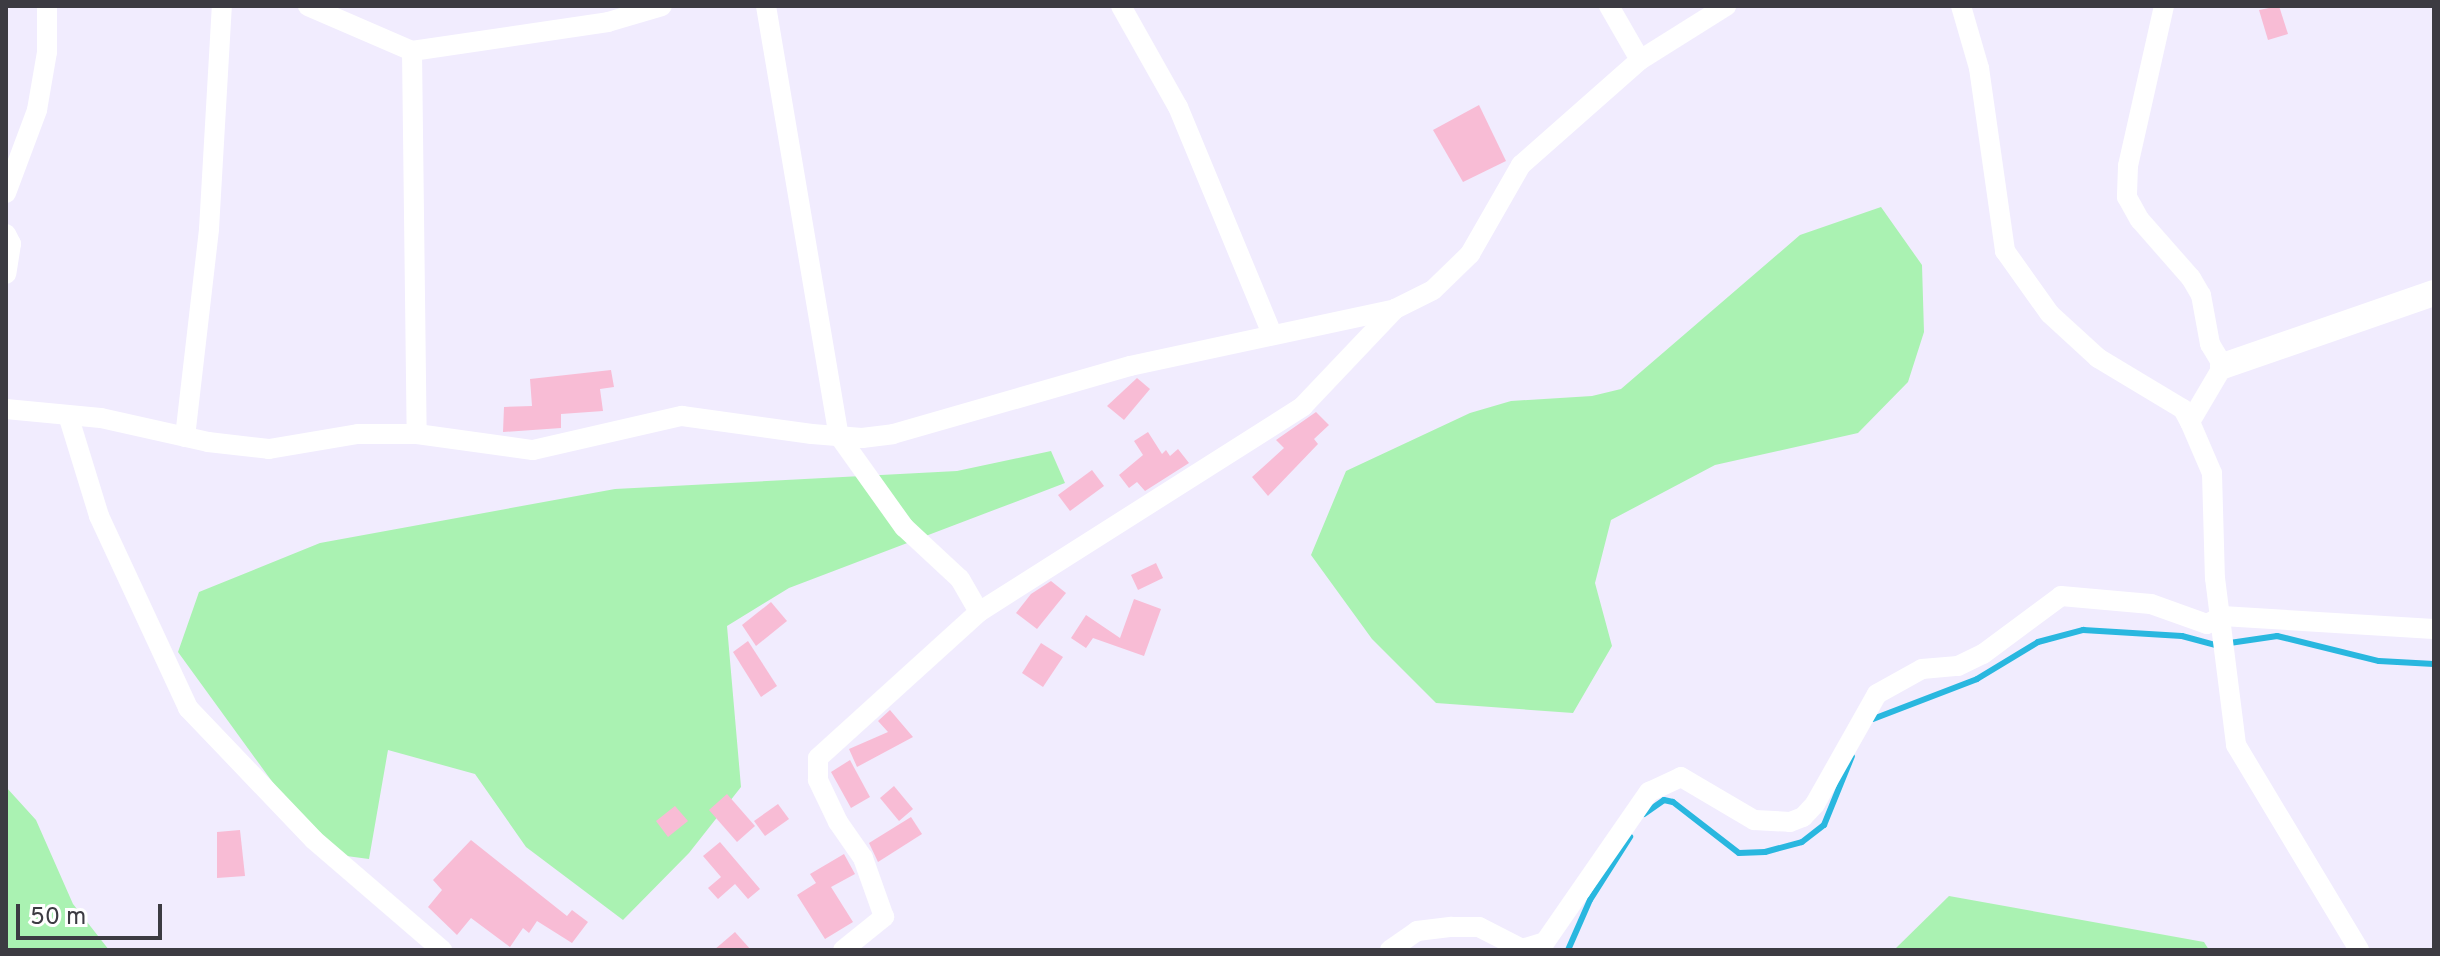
<!DOCTYPE html>
<style>
body{margin:0}
#map{position:relative;width:2440px;height:956px;overflow:hidden;background:#f1ecfe;font-family:Overpass,sans-serif}
div>[style]{position:absolute}
[style*='--x']{left:calc(var(--x)*1px);top:calc(var(--y)*1px);width:calc(var(--w)*1px);rotate:calc(var(--a)*1deg)}
.green>*{inset:0;background:#aaf2b2}
.stream>*{height:6px;margin:-3px;padding:0 3px;transform-origin:3px;border-radius:3px;background:#29b7df}
.building>*{inset:0;background:#f8bcd5}
.street>*{height:20px;margin:-10px;padding:0 10px;transform-origin:10px;border-radius:10px;background:#fff}
.secondary>*{height:26px;margin:-13px;padding:0 13px;transform-origin:13px;border-radius:13px;background:#fff}
span{translate:-50% -50%;white-space:nowrap;text-align:center;line-height:1.15;-webkit-text-stroke:8px #fff;paint-order:stroke}
.frame{position:absolute;inset:0;border:8px solid #3c3b42;pointer-events:none}
.scale{position:absolute;left:16px;top:904px;width:146px;height:36px;box-sizing:border-box;border:4px solid #3c3b42;border-top:0;padding-left:10px;font-size:24px;line-height:28px;white-space:nowrap;color:#3c3b42;-webkit-text-stroke:6px #fff;paint-order:stroke}
</style>
<div id="map">
<div class="green">
<div style="clip-path:polygon(1881px 207px,1922px 265px,1924px 332px,1908px 382px,1858px 433px,1715px 465px,1611px 520px,1595px 583px,1612px 646px,1573px 713px,1436px 703px,1372px 639px,1311px 555px,1346px 471px,1470px 413px,1511px 401px,1592px 396px,1621px 389px,1800px 235px)"></div>
<div style="clip-path:polygon(1051px 451px,1065px 483px,789px 588px,727px 626px,741px 787px,689px 853px,623px 920px,526px 847px,475px 774px,388px 750px,369px 859px,324px 853px,178px 652px,199px 592px,320px 543px,615px 489px,957px 471px)"></div>
<div style="clip-path:polygon(6px 787px,36px 820px,73px 904px,109px 950px,6px 950px)"></div>
<div style="clip-path:polygon(1949px 896px,2204px 942px,2209px 950px,1894px 950px)"></div>
</div>
<div class="stream">
<div style="--x:1873;--y:719;--w:111;--a:-21"></div>
<div style="--x:1977;--y:679;--w:71;--a:-31.2"></div>
<div style="--x:2038;--y:642;--w:47;--a:-14.9"></div>
<div style="--x:2083;--y:630;--w:99;--a:3.5"></div>
<div style="--x:2182;--y:636;--w:35;--a:15"></div>
<div style="--x:2216;--y:645;--w:62;--a:-8.4"></div>
<div style="--x:2277;--y:636;--w:105;--a:13.8"></div>
<div style="--x:2379;--y:661;--w:55;--a:3.1"></div>
<div style="--x:1644;--y:814;--w:24;--a:-35"></div>
<div style="--x:1664;--y:800;--w:9;--a:13"></div>
<div style="--x:1673;--y:802;--w:83;--a:37.7"></div>
<div style="--x:1739;--y:853;--w:26;--a:-2"></div>
<div style="--x:1765;--y:852;--w:38;--a:-15"></div>
<div style="--x:1802;--y:842;--w:28;--a:-38"></div>
<div style="--x:1824;--y:825;--w:74;--a:-67.9"></div>
<div style="--x:1568;--y:950;--w:55;--a:-66.3"></div>
<div style="--x:1590;--y:900;--w:75;--a:-57.6"></div>
</div>
<div class="building">
<div style="clip-path:polygon(2279px 6px,2288px 34px,2268px 40px,2259px 10px)"></div>
<div style="clip-path:polygon(1479px 105px,1506px 161px,1463px 182px,1433px 130px)"></div>
<div style="clip-path:polygon(611px 370px,614px 387px,600px 389px,603px 411px,561px 414px,561px 428px,503px 432px,504px 407px,532px 406px,530px 379px)"></div>
<div style="clip-path:polygon(1137px 378px,1150px 389px,1124px 420px,1107px 406px)"></div>
<div style="clip-path:polygon(1316px 412px,1329px 425px,1314px 439px,1318px 444px,1268px 496px,1252px 477px,1284px 448px,1276px 440px)"></div>
<div style="clip-path:polygon(1148px 432px,1162px 454px,1166px 450px,1170px 456px,1178px 449px,1189px 463px,1145px 491px,1137px 482px,1129px 488px,1119px 475px,1143px 455px,1134px 441px)"></div>
<div style="clip-path:polygon(1092px 470px,1104px 486px,1070px 511px,1058px 495px)"></div>
<div style="clip-path:polygon(1156px 563px,1163px 578px,1138px 590px,1131px 575px)"></div>
<div style="clip-path:polygon(1051px 581px,1066px 593px,1037px 629px,1016px 613px,1031px 594px)"></div>
<div style="clip-path:polygon(1134px 599px,1161px 609px,1144px 656px,1093px 638px,1086px 648px,1071px 638px,1086px 615px,1120px 638px)"></div>
<div style="clip-path:polygon(771px 602px,787px 621px,756px 646px,742px 625px)"></div>
<div style="clip-path:polygon(748px 641px,777px 686px,761px 697px,733px 652px)"></div>
<div style="clip-path:polygon(1041px 643px,1063px 657px,1043px 687px,1022px 673px)"></div>
<div style="clip-path:polygon(890px 710px,913px 737px,857px 767px,849px 749px,888px 732px,878px 721px)"></div>
<div style="clip-path:polygon(850px 760px,870px 797px,851px 808px,831px 772px)"></div>
<div style="clip-path:polygon(894px 786px,913px 809px,899px 821px,880px 798px)"></div>
<div style="clip-path:polygon(727px 794px,755px 826px,737px 842px,709px 810px)"></div>
<div style="clip-path:polygon(778px 804px,789px 819px,765px 836px,754px 821px)"></div>
<div style="clip-path:polygon(675px 806px,688px 821px,668px 837px,656px 821px)"></div>
<div style="clip-path:polygon(911px 817px,922px 834px,878px 862px,869px 843px)"></div>
<div style="clip-path:polygon(240px 830px,245px 876px,217px 878px,217px 832px)"></div>
<div style="clip-path:polygon(471px 840px,567px 916px,572px 910px,588px 922px,572px 943px,537px 921px,529px 933px,523px 928px,510px 947px,471px 918px,457px 935px,428px 907px,442px 890px,433px 880px)"></div>
<div style="clip-path:polygon(720px 842px,760px 889px,748px 899px,735px 884px,718px 899px,708px 888px,721px 877px,703px 856px)"></div>
<div style="clip-path:polygon(844px 854px,855px 874px,831px 887px,853px 922px,825px 939px,797px 895px,816px 883px,810px 874px)"></div>
<div style="clip-path:polygon(735px 932px,751px 950px,714px 950px)"></div>
</div>
<div class="street">
<div style="--x:308;--y:6;--w:113;--a:23.4"></div>
<div style="--x:412;--y:51;--w:198;--a:-8.4"></div>
<div style="--x:608;--y:22;--w:56;--a:-16.5"></div>
<div style="--x:766;--y:6;--w:436;--a:80.4"></div>
<div style="--x:839;--y:436;--w:112;--a:54.5"></div>
<div style="--x:904;--y:527;--w:76;--a:42.9"></div>
<div style="--x:960;--y:579;--w:38;--a:60"></div>
<div style="--x:1121;--y:6;--w:116;--a:60.6"></div>
<div style="--x:1178;--y:107;--w:246;--a:67.5"></div>
<div style="--x:1609;--y:6;--w:62;--a:60.1"></div>
<div style="--x:1961;--y:6;--w:65;--a:73.8"></div>
<div style="--x:1979;--y:68;--w:185;--a:81.9"></div>
<div style="--x:2005;--y:251;--w:77;--a:54.5"></div>
<div style="--x:2050;--y:314;--w:65;--a:42.5"></div>
<div style="--x:2098;--y:358;--w:99;--a:31"></div>
<div style="--x:2183;--y:409;--w:15;--a:62"></div>
<div style="--x:2190;--y:422;--w:56;--a:66.7"></div>
<div style="--x:2212;--y:473;--w:105;--a:88.4"></div>
<div style="--x:2215;--y:578;--w:168;--a:82.8"></div>
<div style="--x:2236;--y:745;--w:239;--a:59"></div>
<div style="--x:2164;--y:6;--w:164;--a:102.7"></div>
<div style="--x:2128;--y:166;--w:31;--a:92"></div>
<div style="--x:2127;--y:197;--w:26;--a:61"></div>
<div style="--x:2140;--y:220;--w:77;--a:48.7"></div>
<div style="--x:2191;--y:278;--w:20;--a:60"></div>
<div style="--x:2201;--y:295;--w:50;--a:79.6"></div>
<div style="--x:2210;--y:344;--w:26;--a:59"></div>
<div style="--x:2223;--y:366;--w:65;--a:120.5"></div>
<div style="--x:412;--y:51;--w:383;--a:89.3"></div>
<div style="--x:6;--y:193;--w:89;--a:-69.5"></div>
<div style="--x:37;--y:110;--w:59;--a:-80.2"></div>
<div style="--x:47;--y:52;--w:46;--a:-90"></div>
<div style="--x:6;--y:234;--w:11;--a:63"></div>
<div style="--x:11;--y:244;--w:30;--a:99"></div>
<div style="--x:6;--y:409;--w:95;--a:5.4"></div>
<div style="--x:101;--y:418;--w:110;--a:12.6"></div>
<div style="--x:208;--y:442;--w:61;--a:6.5"></div>
<div style="--x:269;--y:449;--w:90;--a:-9.6"></div>
<div style="--x:358;--y:434;--w:59;--a:0"></div>
<div style="--x:417;--y:434;--w:117;--a:7.9"></div>
<div style="--x:533;--y:450;--w:153;--a:-12.9"></div>
<div style="--x:682;--y:416;--w:131;--a:7.9"></div>
<div style="--x:812;--y:434;--w:50;--a:4.6"></div>
<div style="--x:862;--y:438;--w:31;--a:-7"></div>
<div style="--x:893;--y:434;--w:247;--a:-16"></div>
<div style="--x:1130;--y:366;--w:271;--a:-12.1"></div>
<div style="--x:1395;--y:309;--w:42;--a:-26.6"></div>
<div style="--x:1433;--y:290;--w:52;--a:-44.2"></div>
<div style="--x:1470;--y:254;--w:103;--a:-60.2"></div>
<div style="--x:1521;--y:165;--w:159;--a:-41.4"></div>
<div style="--x:1640;--y:60;--w:102;--a:-32.1"></div>
<div style="--x:68;--y:415;--w:106;--a:72.9"></div>
<div style="--x:99;--y:516;--w:212;--a:65.1"></div>
<div style="--x:188;--y:708;--w:182;--a:46.3"></div>
<div style="--x:314;--y:840;--w:169;--a:40.7"></div>
<div style="--x:185;--y:437;--w:209;--a:-83.4"></div>
<div style="--x:209;--y:229;--w:223;--a:-86.7"></div>
<div style="--x:843;--y:950;--w:53;--a:-38.8"></div>
<div style="--x:884;--y:917;--w:63;--a:-109.6"></div>
<div style="--x:863;--y:858;--w:44;--a:-124.8"></div>
<div style="--x:838;--y:822;--w:47;--a:-115.5"></div>
<div style="--x:818;--y:780;--w:22;--a:-90"></div>
<div style="--x:818;--y:758;--w:217;--a:-42.2"></div>
<div style="--x:979;--y:612;--w:384;--a:-32.4"></div>
<div style="--x:1303;--y:406;--w:134;--a:-46.5"></div>
<div style="--x:1390;--y:950;--w:33;--a:-35"></div>
<div style="--x:1417;--y:931;--w:35;--a:-7"></div>
<div style="--x:1452;--y:927;--w:27;--a:0"></div>
<div style="--x:1479;--y:927;--w:48;--a:27.1"></div>
<div style="--x:1522;--y:949;--w:24;--a:-17"></div>
<div style="--x:1545;--y:942;--w:183;--a:-55.3"></div>
<div style="--x:1649;--y:792;--w:35;--a:-25"></div>
<div style="--x:1681;--y:777;--w:85;--a:30.5"></div>
<div style="--x:1754;--y:820;--w:36;--a:3"></div>
<div style="--x:1790;--y:822;--w:14;--a:-21"></div>
<div style="--x:1803;--y:817;--w:18;--a:-47"></div>
<div style="--x:1815;--y:804;--w:126;--a:-60.6"></div>
<div style="--x:1877;--y:694;--w:51;--a:-29.1"></div>
<div style="--x:1922;--y:669;--w:36;--a:-5"></div>
<div style="--x:1958;--y:666;--w:28;--a:-26"></div>
<div style="--x:1983;--y:654;--w:97;--a:-36.6"></div>
<div style="--x:2061;--y:596;--w:90;--a:5.1"></div>
<div style="--x:2151;--y:604;--w:59;--a:19.7"></div>
<div style="--x:2207;--y:624;--w:17;--a:-28"></div>
<div style="--x:2222;--y:616;--w:212;--a:3.5"></div>
</div>
<div class="secondary">
<div style="--x:2223;--y:366;--w:223;--a:-19.1"></div>
</div>
<div class="frame"></div>
<div class="scale">50 m</div>
</div>
